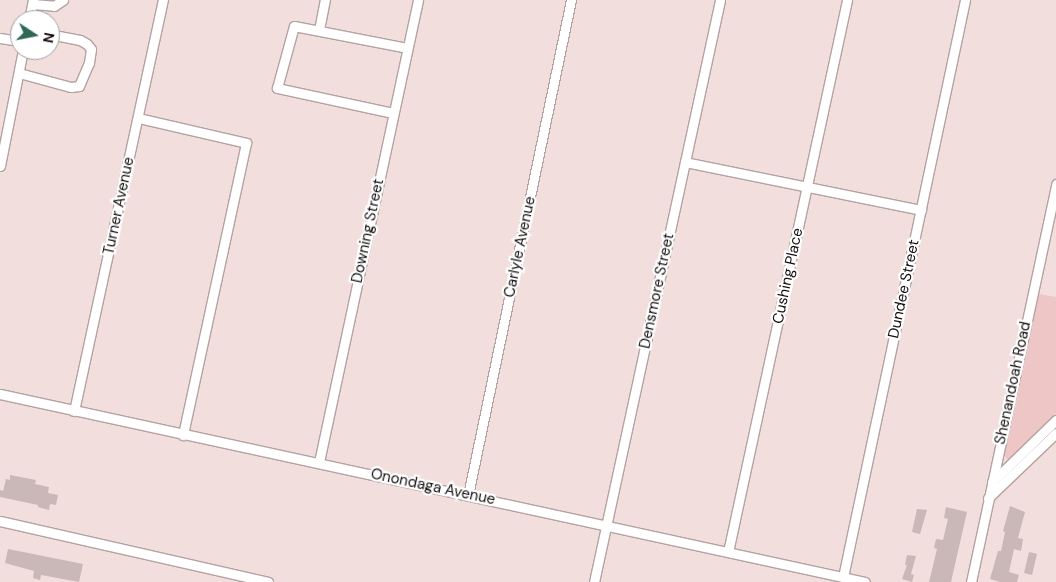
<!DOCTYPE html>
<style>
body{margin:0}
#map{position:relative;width:1056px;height:582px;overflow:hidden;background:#f1dedd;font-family:"DM Sans",sans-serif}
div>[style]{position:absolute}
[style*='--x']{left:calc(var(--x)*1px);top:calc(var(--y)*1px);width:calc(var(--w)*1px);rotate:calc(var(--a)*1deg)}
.green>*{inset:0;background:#edc6c5}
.building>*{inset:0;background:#cab7b7}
.roads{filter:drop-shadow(1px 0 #b4a2a1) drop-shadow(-1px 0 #b4a2a1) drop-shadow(0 1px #b4a2a1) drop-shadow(0 -1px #b4a2a1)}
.minor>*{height:9px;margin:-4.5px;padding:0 4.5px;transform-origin:4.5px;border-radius:4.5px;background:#fff}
span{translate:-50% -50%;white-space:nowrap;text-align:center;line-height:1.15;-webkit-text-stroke:4.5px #fff;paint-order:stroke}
.street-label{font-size:15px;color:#140e0e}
.north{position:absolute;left:10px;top:10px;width:50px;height:50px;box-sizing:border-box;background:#fff;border:1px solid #a19f9f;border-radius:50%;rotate:101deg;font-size:14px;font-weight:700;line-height:20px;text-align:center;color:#140e0e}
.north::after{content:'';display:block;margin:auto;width:18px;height:22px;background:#2d6954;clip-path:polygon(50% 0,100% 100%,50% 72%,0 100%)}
</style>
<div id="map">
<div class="green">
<div style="clip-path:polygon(1039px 294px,1056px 297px,1056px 414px,1010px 459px,1007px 459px,1004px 455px)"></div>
</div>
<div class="building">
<div style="clip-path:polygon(10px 475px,36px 480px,35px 484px,49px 487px,48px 493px,58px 495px,56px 505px,50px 504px,49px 510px,38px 507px,38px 505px,0 497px,0 490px,3px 491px,6px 479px,10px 480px)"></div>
<div style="clip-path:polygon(1010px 506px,1025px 512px,1018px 538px,1023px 539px,1021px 551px,1014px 549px,1009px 572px,1019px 575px,1017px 582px,1000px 582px,990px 579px,998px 551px,1001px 551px,1005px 532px,1003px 531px)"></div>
<div style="clip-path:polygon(946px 507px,967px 512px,956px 560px,951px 582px,929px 582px,937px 549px,934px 548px,936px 539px,943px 540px,948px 519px,944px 518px)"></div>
<div style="clip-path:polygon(917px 509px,927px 510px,920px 534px,912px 532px)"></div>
<div style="clip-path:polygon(8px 549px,83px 564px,79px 582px,41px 575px,40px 580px,33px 578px,34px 571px,5px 563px)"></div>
<div style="clip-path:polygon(1029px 552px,1037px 554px,1032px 575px,1024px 573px)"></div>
<div style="clip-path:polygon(907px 555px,916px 556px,911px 574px,914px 575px,912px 582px,902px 579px,907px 565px,905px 565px)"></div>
</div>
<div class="roads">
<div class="minor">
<div style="--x:33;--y:4;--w:21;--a:5"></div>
<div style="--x:54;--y:6;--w:11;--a:-34"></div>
<div style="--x:29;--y:20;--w:20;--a:-79"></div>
<div style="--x:319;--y:30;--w:31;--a:-79"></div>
<div style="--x:0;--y:38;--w:20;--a:9"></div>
<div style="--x:19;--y:73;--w:54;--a:15.1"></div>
<div style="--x:71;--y:87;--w:8;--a:-7"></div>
<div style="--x:79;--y:86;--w:25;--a:-67"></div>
<div style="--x:89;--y:63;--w:14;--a:-82"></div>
<div style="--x:91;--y:49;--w:6;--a:-129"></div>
<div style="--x:87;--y:44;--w:8;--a:-150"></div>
<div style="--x:80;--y:40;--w:31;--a:-169"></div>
<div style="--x:393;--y:113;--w:119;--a:-167.8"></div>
<div style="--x:277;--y:88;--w:64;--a:-74.7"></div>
<div style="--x:294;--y:26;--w:115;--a:11"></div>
<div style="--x:138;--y:118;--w:111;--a:13"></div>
<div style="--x:246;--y:143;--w:299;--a:102.2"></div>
<div style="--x:685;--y:162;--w:241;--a:11.5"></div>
<div style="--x:0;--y:166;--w:118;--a:-78.8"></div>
<div style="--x:0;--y:394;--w:885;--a:12.26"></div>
<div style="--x:74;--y:411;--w:421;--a:-77.8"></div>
<div style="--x:319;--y:462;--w:472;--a:-77.9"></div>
<div style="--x:992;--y:482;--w:89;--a:-44.1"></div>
<div style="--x:468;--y:495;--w:506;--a:-78.25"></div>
<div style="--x:988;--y:498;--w:94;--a:-43.7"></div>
<div style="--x:0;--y:521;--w:275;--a:12.8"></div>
<div style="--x:728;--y:552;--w:565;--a:-77.83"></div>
<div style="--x:843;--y:577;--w:590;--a:-78.06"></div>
<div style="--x:594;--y:582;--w:595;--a:-77.78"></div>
<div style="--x:971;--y:582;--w:407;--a:-77.9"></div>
</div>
</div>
<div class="street-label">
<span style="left:119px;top:206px;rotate:-78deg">Turner Avenue</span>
<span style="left:368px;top:231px;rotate:-78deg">Downing Street</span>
<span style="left:520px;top:247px;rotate:-78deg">Carlyle Avenue</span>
<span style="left:788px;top:276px;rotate:-78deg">Cushing Place</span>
<span style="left:904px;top:289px;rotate:-78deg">Dundee Street</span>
<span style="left:657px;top:291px;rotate:-78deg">Densmore Street</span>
<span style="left:1013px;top:383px;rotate:-78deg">Shenandoah Road</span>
<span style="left:433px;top:487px;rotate:12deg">Onondaga Avenue</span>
</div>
<div class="north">N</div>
</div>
